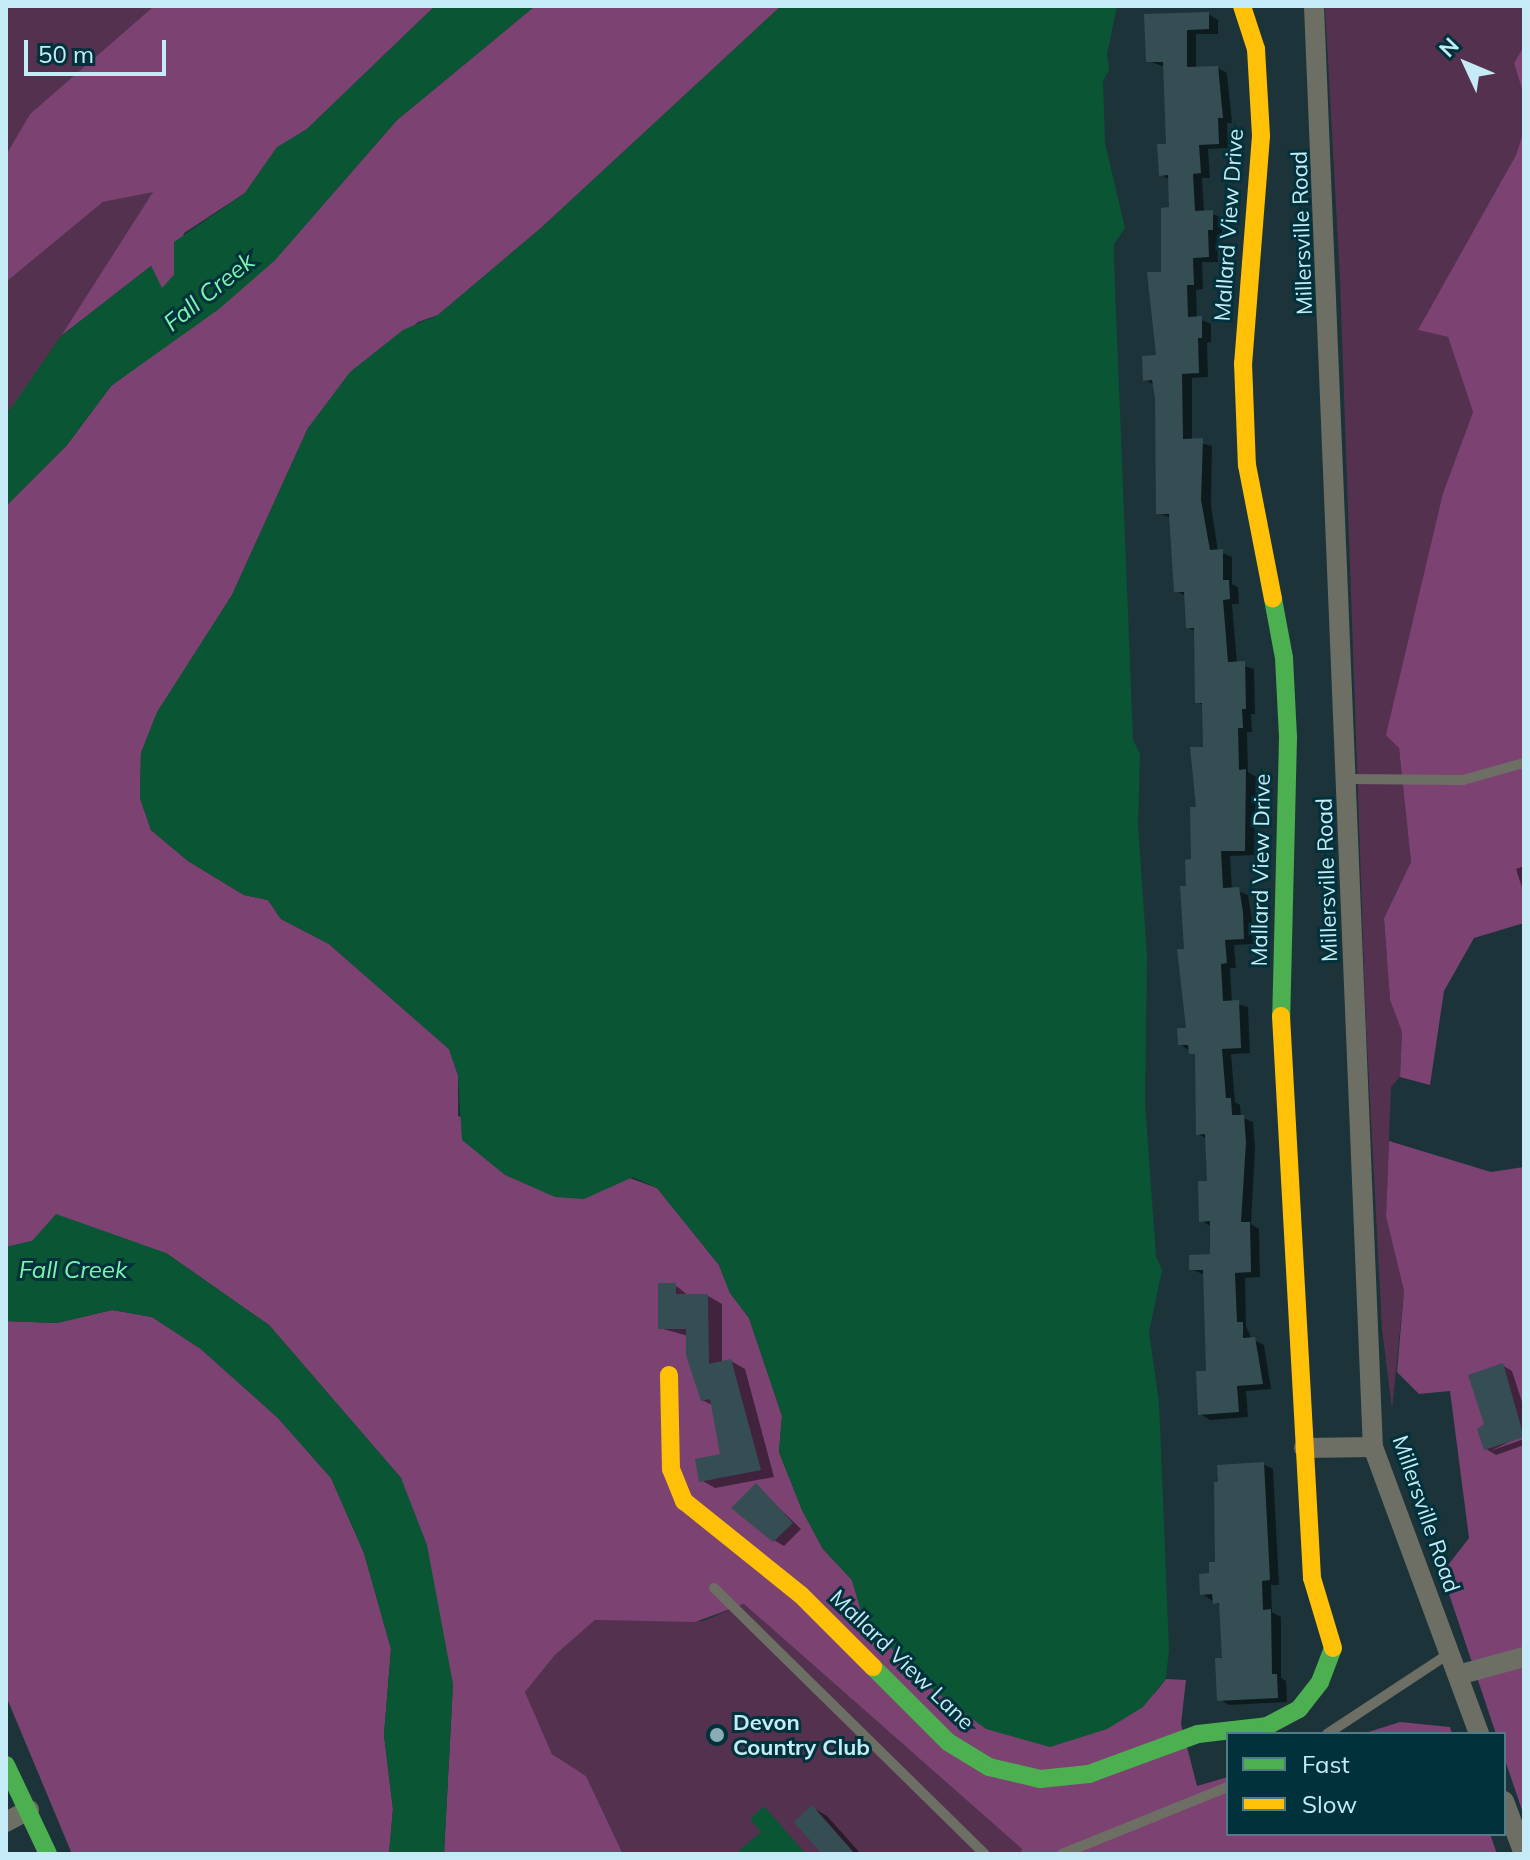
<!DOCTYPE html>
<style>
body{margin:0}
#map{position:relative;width:1530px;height:1860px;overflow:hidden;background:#1c3439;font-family:Mulish,sans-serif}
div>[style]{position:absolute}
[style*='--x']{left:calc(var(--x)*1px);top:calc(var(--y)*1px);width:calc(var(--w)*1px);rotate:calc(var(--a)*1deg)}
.green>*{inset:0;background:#54324f}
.forest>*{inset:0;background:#7b4272}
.water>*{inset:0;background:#0a5534}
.shadow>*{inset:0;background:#0007}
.building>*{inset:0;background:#354e54}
.lane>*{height:10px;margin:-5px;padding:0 5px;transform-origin:5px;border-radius:5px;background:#6e6f64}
.street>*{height:20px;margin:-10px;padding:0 10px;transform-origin:10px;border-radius:10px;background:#6e6f64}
.fast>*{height:18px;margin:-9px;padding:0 9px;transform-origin:9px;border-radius:9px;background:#4caf50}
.slow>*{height:18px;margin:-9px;padding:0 9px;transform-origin:9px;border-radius:9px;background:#ffc107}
.dots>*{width:22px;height:22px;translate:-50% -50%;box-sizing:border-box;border:4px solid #01323c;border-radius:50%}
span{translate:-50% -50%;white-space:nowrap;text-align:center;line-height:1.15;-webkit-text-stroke:6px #01323c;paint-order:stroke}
.street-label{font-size:22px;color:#c5ecf6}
.poi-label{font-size:22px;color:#c5ecf6;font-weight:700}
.left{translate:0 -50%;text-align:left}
.water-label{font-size:24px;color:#7cf6af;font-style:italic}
.frame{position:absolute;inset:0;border:8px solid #c5ecf6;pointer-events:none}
.legend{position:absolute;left:1226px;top:1732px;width:280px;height:104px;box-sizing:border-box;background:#01323c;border:2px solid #4f7c86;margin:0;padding:10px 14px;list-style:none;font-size:24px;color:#c5ecf6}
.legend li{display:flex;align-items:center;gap:16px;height:40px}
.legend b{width:40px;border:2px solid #4f7c86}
.north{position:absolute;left:1426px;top:24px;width:80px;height:80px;-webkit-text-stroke:6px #01323c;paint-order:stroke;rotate:314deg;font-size:22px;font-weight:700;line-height:32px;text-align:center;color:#c5ecf6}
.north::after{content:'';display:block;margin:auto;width:28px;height:36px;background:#c5ecf6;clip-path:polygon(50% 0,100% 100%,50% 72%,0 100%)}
.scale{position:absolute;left:24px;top:40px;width:142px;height:36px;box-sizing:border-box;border:4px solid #c5ecf6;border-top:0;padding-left:10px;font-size:24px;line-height:28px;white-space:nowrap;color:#c5ecf6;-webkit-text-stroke:6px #01323c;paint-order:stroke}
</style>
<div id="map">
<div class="green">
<div style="clip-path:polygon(6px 6px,154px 6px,30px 114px,6px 155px)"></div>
<div style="clip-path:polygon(1325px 6px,1524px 6px,1524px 46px,1514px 63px,1524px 96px,1524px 130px,1516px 155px,1419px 330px,1448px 337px,1473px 412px,1443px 493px,1399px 748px,1411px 862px,1384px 918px,1390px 1000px,1402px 1032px,1400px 1077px,1391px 1087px,1386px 1215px,1404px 1291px,1392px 1409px,1382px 1329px,1366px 1024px,1340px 279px)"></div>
<div style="clip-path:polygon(154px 191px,17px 405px,6px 412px,6px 282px,103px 202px)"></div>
<div style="clip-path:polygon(744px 1604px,1022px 1849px,1020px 1854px,623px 1854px,586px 1776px,552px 1754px,525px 1692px,555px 1655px,595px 1620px,703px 1621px)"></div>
</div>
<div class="forest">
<div style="clip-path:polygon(154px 6px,435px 6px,307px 129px,277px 148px,245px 193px,184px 233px,174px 275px,162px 289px,151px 266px,61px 336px,153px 192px,103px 202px,6px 282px,6px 155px,30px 114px)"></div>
<div style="clip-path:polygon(535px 6px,781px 6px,541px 228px,438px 315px,418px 322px,308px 428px,232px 595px,157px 713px,141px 753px,140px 798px,151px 830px,188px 861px,244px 895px,268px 900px,281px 919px,329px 944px,449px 1049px,458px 1075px,458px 1116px,657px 1188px,719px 1265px,730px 1293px,749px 1318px,782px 1416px,779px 1452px,802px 1510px,823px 1549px,852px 1580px,862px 1614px,1154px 1694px,1166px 1679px,1186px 1680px,1181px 1724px,1197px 1786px,1228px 1777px,1228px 1834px,1490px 1834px,1497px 1854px,1020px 1854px,1022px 1849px,744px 1604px,695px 1622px,595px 1620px,555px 1655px,525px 1692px,552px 1754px,586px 1776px,623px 1854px,444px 1854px,453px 1684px,401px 1478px,269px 1325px,166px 1253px,32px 1241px,6px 1247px,6px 506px,67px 445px,111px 386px,274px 261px,397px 120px)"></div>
<div style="clip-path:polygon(1524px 46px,1524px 96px,1514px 63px)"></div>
<div style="clip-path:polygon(1524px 130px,1524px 923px,1474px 938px,1444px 991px,1430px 1085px,1400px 1077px,1402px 1032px,1390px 1000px,1384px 918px,1411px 862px,1399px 748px,1386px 735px,1443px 493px,1473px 412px,1448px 337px,1418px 330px,1516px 155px)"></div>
<div style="clip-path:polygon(1389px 1141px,1491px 1172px,1524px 1167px,1524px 1816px,1504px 1757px,1504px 1734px,1496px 1734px,1442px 1573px,1469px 1538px,1450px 1391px,1419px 1394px,1397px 1372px,1404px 1291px,1386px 1216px)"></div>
<div style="clip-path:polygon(112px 1310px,152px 1317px,201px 1349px,278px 1418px,331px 1478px,364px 1553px,391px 1649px,384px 1735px,393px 1809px,389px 1854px,72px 1854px,6px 1696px,6px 1321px,57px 1323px)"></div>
<div style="clip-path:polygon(1400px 1722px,1450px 1727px,1452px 1734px,1362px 1734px)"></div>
</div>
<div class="water">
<div style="clip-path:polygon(435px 6px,535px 6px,397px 120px,274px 261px,219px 309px,111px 386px,67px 445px,6px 506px,6px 415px,61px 336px,151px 266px,162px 288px,174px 275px,174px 242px,245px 193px,277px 147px,307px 129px)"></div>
<div style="clip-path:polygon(781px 6px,1117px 6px,1107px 54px,1109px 70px,1103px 81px,1105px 143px,1125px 228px,1114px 244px,1114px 261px,1133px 740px,1140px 754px,1138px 825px,1147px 956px,1145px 1103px,1156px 1256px,1162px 1270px,1149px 1332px,1159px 1402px,1169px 1649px,1166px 1679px,1143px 1707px,1107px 1729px,1050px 1747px,986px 1729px,917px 1678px,862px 1614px,852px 1580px,823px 1549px,802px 1510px,779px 1452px,782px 1416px,749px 1318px,730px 1293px,719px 1265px,657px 1188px,633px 1177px,584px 1199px,555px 1197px,505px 1175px,462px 1140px,458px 1075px,449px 1049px,329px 944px,281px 919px,268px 900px,244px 895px,188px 861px,151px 830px,140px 798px,141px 753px,157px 712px,232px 595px,308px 428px,350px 372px,403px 330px,438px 315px,541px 228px)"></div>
<div style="clip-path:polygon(56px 1214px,166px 1253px,269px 1325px,401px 1478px,427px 1545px,453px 1684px,444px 1854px,389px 1854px,393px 1809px,384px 1735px,391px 1649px,364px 1553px,331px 1478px,278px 1418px,201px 1349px,152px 1317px,112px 1310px,57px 1323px,6px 1321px,6px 1247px,32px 1241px)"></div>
<div style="clip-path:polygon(764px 1806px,805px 1853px,804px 1854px,735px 1854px,761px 1832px,750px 1819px)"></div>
</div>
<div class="shadow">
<div style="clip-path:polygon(1208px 14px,1218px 20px,1218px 34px,1196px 34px,1196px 69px,1218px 68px,1227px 73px,1232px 123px,1227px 123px,1228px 148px,1208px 149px,1210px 178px,1202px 178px,1204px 212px,1222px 217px,1222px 234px,1217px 235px,1218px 262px,1202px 262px,1203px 289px,1196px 290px,1197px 318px,1211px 324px,1211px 342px,1207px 343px,1208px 377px,1192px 378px,1192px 441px,1212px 446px,1211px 506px,1218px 551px,1232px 557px,1232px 584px,1238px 587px,1239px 604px,1232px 604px,1237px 664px,1254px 669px,1255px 714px,1251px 714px,1252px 732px,1247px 732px,1248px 772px,1256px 777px,1254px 855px,1230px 856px,1232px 889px,1248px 895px,1252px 919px,1253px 944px,1234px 945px,1236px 968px,1230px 968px,1232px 1002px,1248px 1007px,1250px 1053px,1231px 1054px,1235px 1102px,1240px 1105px,1241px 1117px,1253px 1122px,1255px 1149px,1251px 1224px,1259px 1229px,1260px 1277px,1245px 1278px,1246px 1326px,1252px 1339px,1264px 1345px,1271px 1389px,1246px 1391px,1248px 1417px,1210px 1420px,1200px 1414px,1208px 1373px,1205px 1275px,1191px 1269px,1212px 1256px,1212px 1227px,1201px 1220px,1209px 1183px,1207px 1139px,1198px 1134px,1197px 1056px,1180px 1044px,1189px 1030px,1188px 888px,1205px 749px,1204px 706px,1197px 702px,1196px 632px,1188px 627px,1186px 596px,1176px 591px,1171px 518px,1158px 513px,1155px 385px,1145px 380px,1158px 357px,1171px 209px,1170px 180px,1161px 175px,1168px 146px,1165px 67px,1148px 61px,1146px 16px)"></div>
<div style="clip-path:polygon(1524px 866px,1524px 894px,1516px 869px)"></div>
<div style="clip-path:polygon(675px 1285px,689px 1296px,708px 1296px,722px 1304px,722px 1363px,731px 1361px,745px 1369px,774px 1477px,715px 1488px,701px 1480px,723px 1456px,714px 1406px,702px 1400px,688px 1336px,660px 1328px)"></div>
<div style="clip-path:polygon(1502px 1365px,1512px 1371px,1524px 1408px,1524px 1435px,1490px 1451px,1524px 1439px,1524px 1445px,1496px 1455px,1486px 1449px,1487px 1425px)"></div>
<div style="clip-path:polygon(1263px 1464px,1273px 1469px,1279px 1585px,1271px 1585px,1272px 1612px,1281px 1617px,1281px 1678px,1286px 1681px,1287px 1702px,1229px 1705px,1219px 1699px,1225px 1660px,1221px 1606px,1202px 1594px)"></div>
<div style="clip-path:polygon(756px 1486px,801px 1529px,784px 1546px,774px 1540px)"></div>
<div style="clip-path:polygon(812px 1807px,827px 1816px,861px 1854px,824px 1854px)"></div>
</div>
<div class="building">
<div style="clip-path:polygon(1209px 12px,1209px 29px,1187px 30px,1187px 67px,1218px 66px,1223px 118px,1218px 118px,1219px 144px,1199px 145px,1201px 173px,1193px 174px,1195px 211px,1213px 210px,1213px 230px,1208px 230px,1209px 257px,1193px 258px,1194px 285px,1187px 285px,1188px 317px,1202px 316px,1202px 338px,1198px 338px,1199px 373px,1182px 374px,1183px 439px,1203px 438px,1201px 500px,1210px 550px,1223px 549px,1223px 580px,1229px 580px,1230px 599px,1223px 600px,1228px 662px,1245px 661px,1246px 709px,1242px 709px,1243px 728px,1238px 728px,1239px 770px,1246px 769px,1245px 851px,1221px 851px,1223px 888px,1239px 887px,1243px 912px,1244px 939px,1225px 940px,1227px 963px,1221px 964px,1223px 1001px,1239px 1000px,1241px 1048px,1222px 1049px,1226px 1098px,1231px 1098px,1232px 1115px,1244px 1115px,1246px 1142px,1241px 1222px,1250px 1222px,1251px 1272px,1235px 1273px,1237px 1322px,1243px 1322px,1243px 1338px,1255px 1337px,1263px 1384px,1237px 1386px,1239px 1412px,1198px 1415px,1196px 1371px,1206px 1371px,1203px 1270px,1189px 1270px,1189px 1255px,1210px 1254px,1210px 1221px,1199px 1222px,1198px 1181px,1207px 1181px,1205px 1134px,1196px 1135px,1195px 1054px,1189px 1054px,1188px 1045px,1178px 1045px,1177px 1028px,1186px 1028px,1177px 949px,1184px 949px,1180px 886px,1186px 886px,1185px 860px,1191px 859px,1190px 807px,1196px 807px,1190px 747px,1203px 747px,1202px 703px,1195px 703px,1194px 628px,1186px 628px,1184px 592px,1174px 592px,1169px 514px,1156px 514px,1155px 398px,1152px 380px,1143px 381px,1142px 356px,1156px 355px,1147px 272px,1161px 272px,1161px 208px,1169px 207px,1168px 175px,1159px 176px,1157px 144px,1166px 144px,1163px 62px,1146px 62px,1144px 14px)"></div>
<div style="clip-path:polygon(658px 1283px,676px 1283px,676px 1294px,708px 1294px,709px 1364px,731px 1359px,761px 1470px,699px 1482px,695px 1459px,720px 1454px,710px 1399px,701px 1401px,686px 1355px,686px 1329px,658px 1329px)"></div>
<div style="clip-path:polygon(1503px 1363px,1524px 1437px,1484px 1450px,1477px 1429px,1484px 1424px,1468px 1375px)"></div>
<div style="clip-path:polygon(1264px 1462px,1270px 1580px,1262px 1581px,1263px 1610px,1271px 1609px,1272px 1674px,1277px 1674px,1278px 1698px,1217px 1701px,1215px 1658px,1222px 1658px,1219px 1603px,1213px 1604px,1212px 1594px,1200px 1595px,1199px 1574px,1209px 1573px,1209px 1562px,1215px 1562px,1214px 1482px,1218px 1482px,1217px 1465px)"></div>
<div style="clip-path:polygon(756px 1483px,793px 1523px,773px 1542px,731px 1508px)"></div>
<div style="clip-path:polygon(812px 1805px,855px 1854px,822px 1854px,794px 1822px)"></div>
</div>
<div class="lane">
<div style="--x:1347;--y:779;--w:116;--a:0.5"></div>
<div style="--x:1463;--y:780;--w:63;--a:-15.6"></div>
<div style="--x:714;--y:1588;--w:380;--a:44.5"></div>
<div style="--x:1327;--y:1734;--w:147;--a:-33.4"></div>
<div style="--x:1062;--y:1854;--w:179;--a:-22"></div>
</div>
<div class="street">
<div style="--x:1314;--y:6;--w:1442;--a:87.66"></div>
<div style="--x:1373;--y:1447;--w:306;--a:69.7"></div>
<div style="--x:1304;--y:1448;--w:69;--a:-0.8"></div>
<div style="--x:1458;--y:1675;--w:68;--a:-15.3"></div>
<div style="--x:1504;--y:1801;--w:57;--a:69.3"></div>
<div style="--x:6;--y:1822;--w:26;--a:-28"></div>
</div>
<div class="fast">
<div style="--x:1273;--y:599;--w:60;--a:79.4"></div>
<div style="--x:1284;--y:658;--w:80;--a:87.1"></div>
<div style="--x:1288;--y:738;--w:278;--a:91.4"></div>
<div style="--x:873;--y:1667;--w:106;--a:45"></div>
<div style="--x:948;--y:1742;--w:48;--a:31.4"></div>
<div style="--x:989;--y:1767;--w:52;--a:13.2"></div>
<div style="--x:1040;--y:1779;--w:49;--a:-5.8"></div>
<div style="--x:1089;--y:1774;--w:116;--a:-20.2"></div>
<div style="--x:1198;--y:1734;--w:69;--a:-6.6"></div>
<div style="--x:1267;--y:1726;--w:36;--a:-28"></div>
<div style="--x:1299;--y:1709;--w:34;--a:-52"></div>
<div style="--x:1320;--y:1682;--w:36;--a:-69"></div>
<div style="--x:6;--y:1765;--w:98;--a:64.7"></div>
</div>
<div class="slow">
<div style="--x:1242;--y:6;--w:45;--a:72"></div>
<div style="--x:1256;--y:49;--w:87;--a:86.7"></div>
<div style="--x:1261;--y:136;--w:228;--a:94.5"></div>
<div style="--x:1243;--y:363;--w:102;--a:87.8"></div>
<div style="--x:1247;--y:465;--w:136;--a:79"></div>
<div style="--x:1281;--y:1016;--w:563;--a:86.84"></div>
<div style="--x:1312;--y:1578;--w:73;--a:73.3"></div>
<div style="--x:669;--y:1375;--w:94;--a:88.8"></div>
<div style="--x:671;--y:1469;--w:35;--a:68"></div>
<div style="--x:684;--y:1501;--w:150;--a:38.8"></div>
<div style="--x:801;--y:1595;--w:102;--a:45"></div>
</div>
<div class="dots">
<div style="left:717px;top:1735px;background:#8aacb4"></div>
</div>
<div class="street-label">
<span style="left:1229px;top:225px;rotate:-86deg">Mallard View Drive</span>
<span style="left:1302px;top:233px;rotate:-92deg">Millersville Road</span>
<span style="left:1261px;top:870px;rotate:-89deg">Mallard View Drive</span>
<span style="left:1327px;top:880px;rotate:-92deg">Millersville Road</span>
<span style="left:1426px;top:1514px;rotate:71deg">Millersville Road</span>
<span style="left:902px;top:1660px;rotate:44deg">Mallard View Lane</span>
</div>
<div class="poi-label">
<span class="left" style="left:733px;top:1735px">Devon<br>Country Club</span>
</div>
<div class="water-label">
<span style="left:209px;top:292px;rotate:-39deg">Fall Creek</span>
<span style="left:73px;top:1270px">Fall Creek</span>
</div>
<div class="frame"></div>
<ul class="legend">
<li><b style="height:10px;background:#4caf50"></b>Fast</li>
<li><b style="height:10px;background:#ffc107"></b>Slow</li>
</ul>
<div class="north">N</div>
<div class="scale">50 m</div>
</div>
